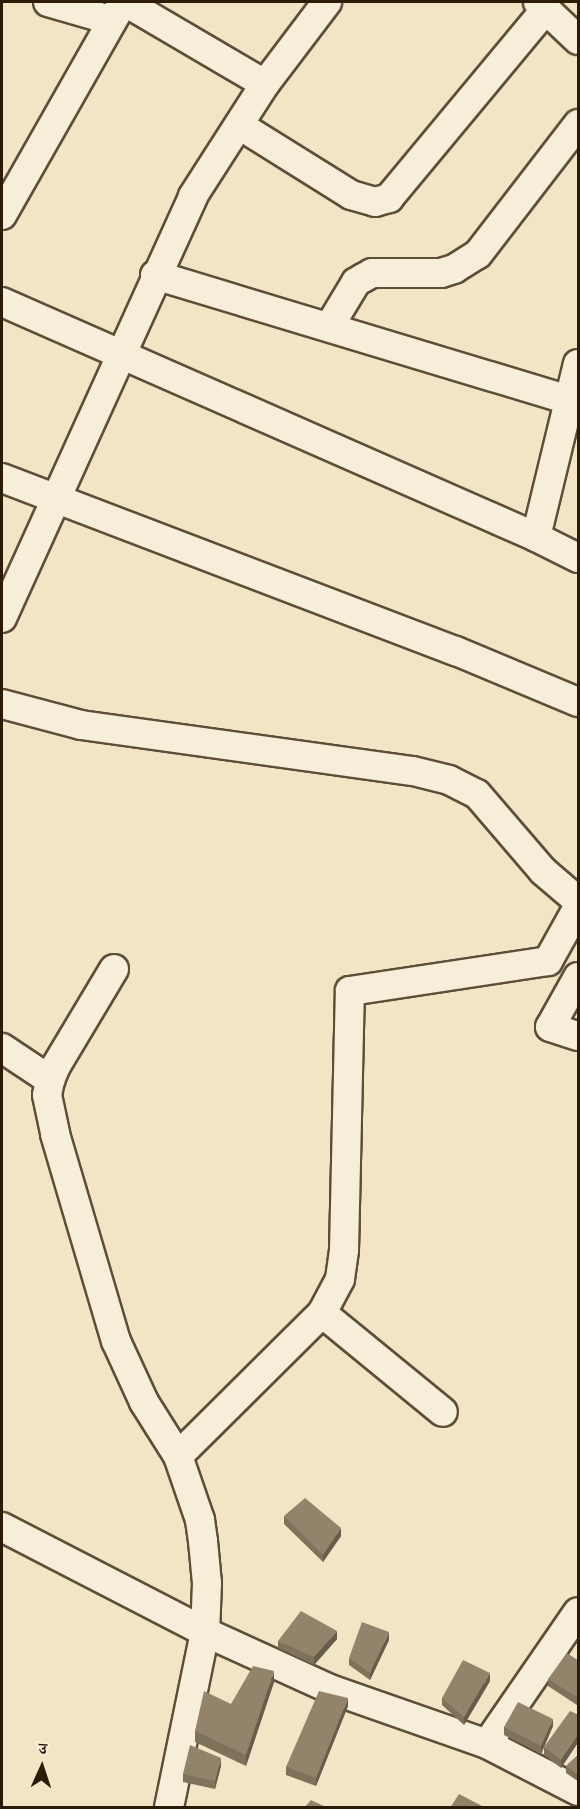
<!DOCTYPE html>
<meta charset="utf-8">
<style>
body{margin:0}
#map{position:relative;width:580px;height:1809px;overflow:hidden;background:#f2e5c6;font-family:"IM FELL Double Pica","Noto Serif Devanagari",serif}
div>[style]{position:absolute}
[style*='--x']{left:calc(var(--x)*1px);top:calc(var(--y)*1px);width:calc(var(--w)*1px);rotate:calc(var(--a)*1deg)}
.roads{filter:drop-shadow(2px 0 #5d4e37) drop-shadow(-2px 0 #5d4e37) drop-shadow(0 2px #5d4e37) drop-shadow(0 -2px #5d4e37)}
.minor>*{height:28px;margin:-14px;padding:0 14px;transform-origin:14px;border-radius:14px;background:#f7eeda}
.wall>*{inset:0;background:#7e725b}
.shaded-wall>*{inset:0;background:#665c4a}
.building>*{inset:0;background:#92846a}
span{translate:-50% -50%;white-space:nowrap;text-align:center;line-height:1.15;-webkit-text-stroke:6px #f7eeda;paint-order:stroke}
.frame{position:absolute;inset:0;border:3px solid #2b1b07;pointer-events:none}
.north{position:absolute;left:12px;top:1737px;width:60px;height:60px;-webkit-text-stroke:4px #f7eeda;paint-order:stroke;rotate:3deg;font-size:16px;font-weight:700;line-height:24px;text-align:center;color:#2b1b07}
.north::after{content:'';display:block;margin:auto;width:21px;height:27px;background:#2b1b07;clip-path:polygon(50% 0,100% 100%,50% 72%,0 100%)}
</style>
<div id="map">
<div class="roads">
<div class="minor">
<div style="--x:48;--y:2;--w:65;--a:16.2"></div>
<div style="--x:125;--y:2;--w:162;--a:30.4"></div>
<div style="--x:538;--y:2;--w:55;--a:43.5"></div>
<div style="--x:239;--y:125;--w:132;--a:32"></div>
<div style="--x:351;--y:195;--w:25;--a:16"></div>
<div style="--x:375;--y:202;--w:15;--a:-16"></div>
<div style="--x:389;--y:198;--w:246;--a:-50.3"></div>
<div style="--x:2;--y:215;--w:245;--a:-60.4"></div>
<div style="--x:155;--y:275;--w:432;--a:16.8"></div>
<div style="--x:2;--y:302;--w:583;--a:23.75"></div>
<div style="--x:536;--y:537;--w:47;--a:26.6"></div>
<div style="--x:329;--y:327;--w:52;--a:-59"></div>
<div style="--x:356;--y:282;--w:8;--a:-30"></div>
<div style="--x:363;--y:278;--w:10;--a:-29"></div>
<div style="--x:372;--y:273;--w:69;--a:0"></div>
<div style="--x:441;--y:273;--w:14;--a:-17"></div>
<div style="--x:454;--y:269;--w:28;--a:-32"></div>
<div style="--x:478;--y:254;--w:164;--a:-52.4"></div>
<div style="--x:2;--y:478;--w:486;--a:20.9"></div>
<div style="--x:456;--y:651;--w:132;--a:22.7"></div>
<div style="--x:536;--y:537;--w:178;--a:-76.4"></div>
<div style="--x:2;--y:618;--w:463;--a:-65.6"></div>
<div style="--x:193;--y:196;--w:133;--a:-57.3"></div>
<div style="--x:265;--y:84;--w:103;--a:-52.9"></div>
<div style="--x:2;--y:704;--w:82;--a:14.9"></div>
<div style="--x:81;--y:725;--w:335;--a:7.9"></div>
<div style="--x:413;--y:771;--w:37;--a:14"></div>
<div style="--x:449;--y:780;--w:31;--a:27"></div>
<div style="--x:477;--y:794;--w:101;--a:49.4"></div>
<div style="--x:543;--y:871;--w:46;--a:40.6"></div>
<div style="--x:114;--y:969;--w:113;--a:120.9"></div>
<div style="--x:56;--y:1066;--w:15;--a:113"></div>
<div style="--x:50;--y:1080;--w:15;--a:101"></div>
<div style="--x:47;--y:1095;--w:40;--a:78"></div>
<div style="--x:55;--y:1134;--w:216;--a:73.6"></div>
<div style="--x:116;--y:1341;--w:67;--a:65.3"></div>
<div style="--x:144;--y:1402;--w:64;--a:57.8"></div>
<div style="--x:178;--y:1456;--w:68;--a:71"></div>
<div style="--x:200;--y:1520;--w:21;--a:82"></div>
<div style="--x:203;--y:1541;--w:42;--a:84.6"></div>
<div style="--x:207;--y:1583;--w:49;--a:92.3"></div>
<div style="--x:205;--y:1632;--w:180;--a:101.6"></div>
<div style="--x:578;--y:977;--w:57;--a:119.2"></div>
<div style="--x:550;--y:1027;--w:29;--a:18"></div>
<div style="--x:2;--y:1048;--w:58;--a:33.7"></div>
<div style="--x:322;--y:1313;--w:156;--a:39.3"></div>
<div style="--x:178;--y:1456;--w:203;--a:-44.8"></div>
<div style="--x:322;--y:1313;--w:38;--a:-62"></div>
<div style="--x:340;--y:1279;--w:29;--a:-82"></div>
<div style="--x:344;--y:1250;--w:259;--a:-88.7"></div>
<div style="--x:350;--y:991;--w:200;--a:-8.6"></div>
<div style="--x:548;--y:961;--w:62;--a:-60.9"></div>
<div style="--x:2;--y:1527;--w:229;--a:27.3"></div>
<div style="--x:205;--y:1632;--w:137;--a:24.5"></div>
<div style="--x:330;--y:1689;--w:166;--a:19.3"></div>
<div style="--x:487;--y:1744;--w:102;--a:27.3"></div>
<div style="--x:487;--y:1744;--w:160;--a:-55.4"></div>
</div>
</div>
<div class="wall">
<div style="clip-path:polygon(284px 1516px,341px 1536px,323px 1562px,284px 1524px)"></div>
<div style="clip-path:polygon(337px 1639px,314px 1665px,278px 1648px,278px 1641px)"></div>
<div style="clip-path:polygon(389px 1640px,370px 1680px,349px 1665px,349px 1658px)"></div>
<div style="clip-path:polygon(579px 1661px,579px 1703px,577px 1705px,548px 1686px,548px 1679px)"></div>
<div style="clip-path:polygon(490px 1681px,464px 1725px,442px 1705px,442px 1698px)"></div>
<div style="clip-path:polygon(274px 1682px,246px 1766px,195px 1742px,195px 1731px,231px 1704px)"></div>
<div style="clip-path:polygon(348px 1706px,316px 1786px,286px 1775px,286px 1767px)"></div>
<div style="clip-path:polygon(579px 1715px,579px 1741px,561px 1768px,544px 1755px,544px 1747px)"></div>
<div style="clip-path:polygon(553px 1726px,541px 1754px,504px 1735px,504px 1727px)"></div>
<div style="clip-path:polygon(579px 1754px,579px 1782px,566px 1773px,566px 1766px)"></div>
<div style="clip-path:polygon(221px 1766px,215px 1789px,183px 1782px,183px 1774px)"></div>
</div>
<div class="shaded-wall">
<div style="clip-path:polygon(341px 1528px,341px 1536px,323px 1562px,323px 1555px)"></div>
<div style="clip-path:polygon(337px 1631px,337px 1639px,314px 1665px,314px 1657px)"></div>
<div style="clip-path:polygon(389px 1632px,389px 1640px,370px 1680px,370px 1673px)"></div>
<div style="clip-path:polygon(274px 1671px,274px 1682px,246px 1766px,246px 1755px)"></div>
<div style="clip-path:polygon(490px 1673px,490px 1681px,464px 1725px,464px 1717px)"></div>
<div style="clip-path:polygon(348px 1698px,348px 1706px,316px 1786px,316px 1778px)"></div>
<div style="clip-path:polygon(553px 1719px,553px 1726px,541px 1754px,541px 1746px)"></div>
<div style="clip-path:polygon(579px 1733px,579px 1741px,561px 1768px,561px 1760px)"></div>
<div style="clip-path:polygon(221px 1758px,221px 1766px,215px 1789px,215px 1781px)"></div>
</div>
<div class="building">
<div style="clip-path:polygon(305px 1498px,341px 1528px,323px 1555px,284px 1516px)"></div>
<div style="clip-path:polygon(301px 1611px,337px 1631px,314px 1657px,278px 1641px)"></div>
<div style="clip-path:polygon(362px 1622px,389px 1632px,370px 1673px,349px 1658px)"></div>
<div style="clip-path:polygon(567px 1653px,579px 1661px,579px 1696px,577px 1697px,548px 1679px)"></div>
<div style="clip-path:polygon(463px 1660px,490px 1673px,464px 1717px,442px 1698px)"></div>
<div style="clip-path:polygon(253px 1666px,274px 1671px,246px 1755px,195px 1731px,204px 1691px,231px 1704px)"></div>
<div style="clip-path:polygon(319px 1691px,348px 1698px,316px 1778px,286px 1767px)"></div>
<div style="clip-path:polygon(518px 1702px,553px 1719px,541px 1746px,504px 1727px)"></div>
<div style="clip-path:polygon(570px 1711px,579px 1715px,579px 1733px,561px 1760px,544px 1747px)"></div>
<div style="clip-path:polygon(190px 1745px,221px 1758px,215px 1781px,183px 1774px)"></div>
<div style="clip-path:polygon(579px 1754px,579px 1775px,566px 1766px)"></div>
<div style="clip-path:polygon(459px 1794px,486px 1808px,450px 1808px)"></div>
<div style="clip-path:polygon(311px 1800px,328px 1808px,304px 1808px)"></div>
</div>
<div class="frame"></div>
<div class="north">उ</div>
</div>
